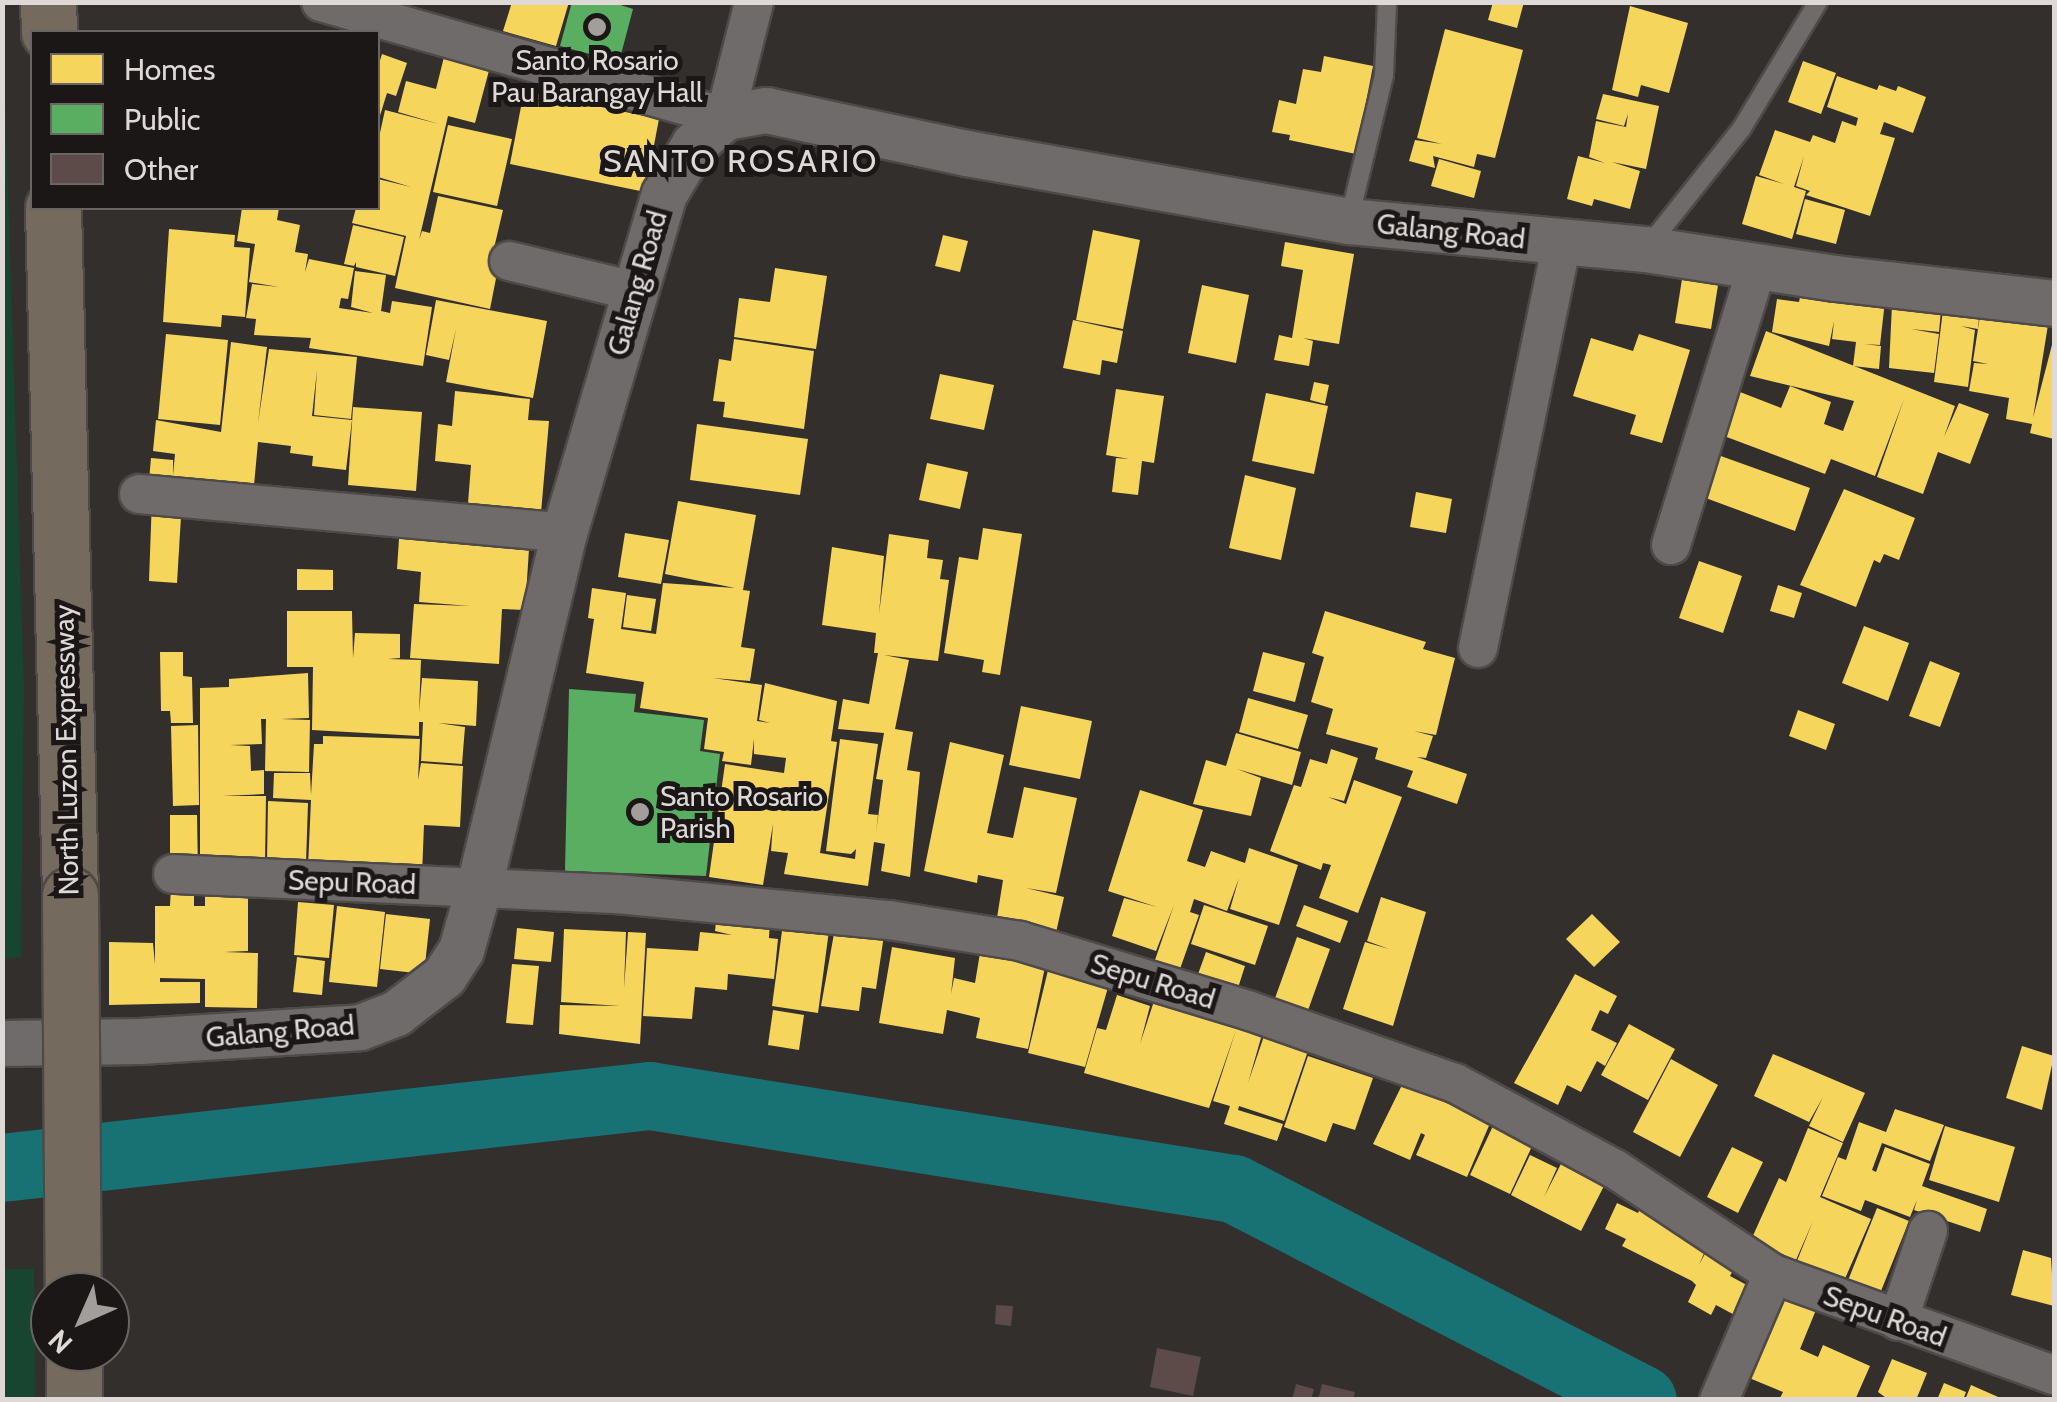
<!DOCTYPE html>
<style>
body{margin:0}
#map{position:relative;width:2057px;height:1402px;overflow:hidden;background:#332f2d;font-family:Cabin,sans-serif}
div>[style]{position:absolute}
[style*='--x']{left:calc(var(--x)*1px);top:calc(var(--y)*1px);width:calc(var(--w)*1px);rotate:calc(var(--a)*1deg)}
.green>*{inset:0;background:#184530}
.homes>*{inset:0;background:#f6d55c}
.public>*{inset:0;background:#5aae61}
.river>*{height:68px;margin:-34px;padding:0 34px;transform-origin:34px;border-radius:34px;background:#187274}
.building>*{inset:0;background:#5c4b48}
.roads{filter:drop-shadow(2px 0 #4e4a49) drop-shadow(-2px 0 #4e4a49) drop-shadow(0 2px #4e4a49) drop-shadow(0 -2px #4e4a49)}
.service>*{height:18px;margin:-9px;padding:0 9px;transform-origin:9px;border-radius:9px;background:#6e6b6a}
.minor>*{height:38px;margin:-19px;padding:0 19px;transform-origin:19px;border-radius:19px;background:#6e6b6a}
.tertiary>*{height:45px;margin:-22.5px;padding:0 22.5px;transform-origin:22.5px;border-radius:22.5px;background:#6e6b6a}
.motorway>*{height:55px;margin:-27.5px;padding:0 27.5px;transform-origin:27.5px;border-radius:27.5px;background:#746a5d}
.bridges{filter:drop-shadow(2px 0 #4e4a49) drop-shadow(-2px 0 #4e4a49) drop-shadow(0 2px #4e4a49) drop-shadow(0 -2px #4e4a49)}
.motorway-bridge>*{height:55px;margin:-27.5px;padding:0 27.5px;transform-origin:27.5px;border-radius:27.5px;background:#746a5d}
.dots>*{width:28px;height:28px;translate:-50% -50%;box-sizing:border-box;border:5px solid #1b1716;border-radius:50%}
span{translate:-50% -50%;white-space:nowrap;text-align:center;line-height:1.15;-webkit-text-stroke:10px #1b1716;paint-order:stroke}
.poi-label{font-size:28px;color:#ded9d7}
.left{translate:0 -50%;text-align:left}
.street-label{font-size:28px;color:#ded9d7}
.quarter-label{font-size:32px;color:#ded9d7;letter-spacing:2.5px}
.frame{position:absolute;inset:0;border:5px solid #ded9d7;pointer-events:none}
.legend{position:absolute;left:30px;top:30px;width:350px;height:180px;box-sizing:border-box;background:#1b1716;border:2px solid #696563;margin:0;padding:12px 18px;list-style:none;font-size:30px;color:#ded9d7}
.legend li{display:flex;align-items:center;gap:20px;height:50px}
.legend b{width:50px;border:2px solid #696563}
.north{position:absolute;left:30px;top:1272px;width:100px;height:100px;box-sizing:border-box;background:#1b1716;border:2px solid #696563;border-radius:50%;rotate:225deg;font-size:28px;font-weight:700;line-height:40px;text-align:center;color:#ded9d7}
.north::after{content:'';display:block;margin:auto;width:35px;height:45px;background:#a29e9c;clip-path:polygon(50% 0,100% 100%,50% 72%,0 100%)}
</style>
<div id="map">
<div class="green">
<div style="clip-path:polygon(2px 3px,24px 686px,21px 957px,3px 959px)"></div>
<div style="clip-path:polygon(2px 1269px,34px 1269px,35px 1399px,3px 1399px)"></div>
</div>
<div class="homes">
<div style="clip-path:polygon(512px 2px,569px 2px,556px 46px,503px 31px)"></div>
<div style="clip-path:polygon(1493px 2px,1524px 2px,1517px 28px,1488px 20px)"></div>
<div style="clip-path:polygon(1630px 6px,1688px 23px,1669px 93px,1641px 85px,1638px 97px,1612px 90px)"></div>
<div style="clip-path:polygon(1445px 29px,1523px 50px,1495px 158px,1477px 154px,1474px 167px,1433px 156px,1435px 168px,1409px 161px,1415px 140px,1442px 144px,1417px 138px)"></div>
<div style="clip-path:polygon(382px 54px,407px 63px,396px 96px,387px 93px,378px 122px,378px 67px)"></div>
<div style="clip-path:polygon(1324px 56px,1373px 66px,1356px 154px,1289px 140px,1290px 135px,1272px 132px,1279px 100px,1296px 104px,1303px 69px,1321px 72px)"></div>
<div style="clip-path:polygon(444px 57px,491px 63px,475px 123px,448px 116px,419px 240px,422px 231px,430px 233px,438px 196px,503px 210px,491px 261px,499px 263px,490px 309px,395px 288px,406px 236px,352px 223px,356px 208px,378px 208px,378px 179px,411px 187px,378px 177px,378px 142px,385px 110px,439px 124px,398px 112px,406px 81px,436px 89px)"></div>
<div style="clip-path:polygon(1803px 61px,1836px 73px,1821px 114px,1788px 102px)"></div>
<div style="clip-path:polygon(1837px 76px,1877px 90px,1879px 85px,1896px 91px,1898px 86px,1926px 97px,1913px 133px,1884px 122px,1880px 134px,1895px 138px,1870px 216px,1806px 195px,1810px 191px,1796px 186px,1804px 156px,1794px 187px,1806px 191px,1792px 239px,1742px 224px,1756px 176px,1784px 184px,1759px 175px,1775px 130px,1810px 142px,1813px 135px,1835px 143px,1842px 121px,1856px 126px,1858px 118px,1827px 107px)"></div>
<div style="clip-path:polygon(524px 91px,659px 119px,645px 192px,510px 164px)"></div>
<div style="clip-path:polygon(1603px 94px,1659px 106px,1646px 169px,1612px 162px,1640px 171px,1630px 209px,1594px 199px,1592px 206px,1567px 199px,1578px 156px,1605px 163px,1589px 157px,1596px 121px,1626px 127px,1628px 114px,1624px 126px,1596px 119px)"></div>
<div style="clip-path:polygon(448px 125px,512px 139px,497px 206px,433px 192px)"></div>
<div style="clip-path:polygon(1439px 159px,1481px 171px,1474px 198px,1431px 186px)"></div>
<div style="clip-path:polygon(1805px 199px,1845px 210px,1836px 244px,1796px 234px)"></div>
<div style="clip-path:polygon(242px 208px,279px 208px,277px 220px,300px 225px,295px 252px,308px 254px,305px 272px,309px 259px,354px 268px,348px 299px,341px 298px,339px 308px,373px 313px,351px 307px,355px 271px,386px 275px,381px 311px,390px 313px,392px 301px,432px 307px,423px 366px,309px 348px,311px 338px,254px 335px,256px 319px,246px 318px,252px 284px,279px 287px,249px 282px,255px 244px,237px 241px)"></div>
<div style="clip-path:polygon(353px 225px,404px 237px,395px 276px,356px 267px,356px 262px,354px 266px,344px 264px)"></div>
<div style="clip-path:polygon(169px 229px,235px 235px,234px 247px,250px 248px,245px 317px,222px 315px,221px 327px,163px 322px)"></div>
<div style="clip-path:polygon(1093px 230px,1140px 240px,1123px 329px,1076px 320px)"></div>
<div style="clip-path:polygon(943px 235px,968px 241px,960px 272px,935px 266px)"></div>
<div style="clip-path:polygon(1285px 242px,1354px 254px,1339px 344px,1303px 338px,1313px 341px,1309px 366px,1274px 360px,1279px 335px,1292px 338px,1303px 270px,1281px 266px)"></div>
<div style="clip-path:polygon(775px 268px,827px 276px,816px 349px,734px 337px,739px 298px,770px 302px)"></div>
<div style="clip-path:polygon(1683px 273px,1719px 279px,1711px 329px,1675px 323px)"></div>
<div style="clip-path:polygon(1202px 285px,1249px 295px,1236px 363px,1188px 353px)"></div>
<div style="clip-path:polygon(1837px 295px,1885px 301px,1880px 345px,1864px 344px,1881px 346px,1879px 369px,1853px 366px,1856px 342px,1832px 339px,1834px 321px,1829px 346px,1772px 332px,1777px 299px,1799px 302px,1800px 297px,1836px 302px)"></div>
<div style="clip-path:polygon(436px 300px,547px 321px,533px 398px,446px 382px,456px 329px,449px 360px,426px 355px)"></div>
<div style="clip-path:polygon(1944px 302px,1980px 306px,1978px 329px,1961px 326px,1975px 330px,1968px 387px,1934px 382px)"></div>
<div style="clip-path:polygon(1892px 304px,1941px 310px,1939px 332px,1911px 329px,1939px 334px,1934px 373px,1889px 368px)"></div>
<div style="clip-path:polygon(1980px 316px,2048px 325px,2033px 418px,2054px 337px,2054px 439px,2030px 433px,2032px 424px,2006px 419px,2009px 398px,1969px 391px,1974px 363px,1988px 364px,1973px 361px)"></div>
<div style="clip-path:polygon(1073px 320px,1123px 331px,1117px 363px,1102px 360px,1100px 375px,1063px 368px)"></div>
<div style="clip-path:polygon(1766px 331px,1955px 406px,1944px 437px,1959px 403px,1989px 414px,1970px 464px,1938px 452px,1923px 494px,1877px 477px,1904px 399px,1875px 476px,1831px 459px,1825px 474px,1724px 436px,1740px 392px,1781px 408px,1790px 386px,1831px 402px,1824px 424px,1843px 431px,1854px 401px,1750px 376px)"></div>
<div style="clip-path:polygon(166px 334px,228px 340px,220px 425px,158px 419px)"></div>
<div style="clip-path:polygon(1639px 334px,1690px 350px,1662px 443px,1630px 434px,1636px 415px,1573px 396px,1591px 338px,1633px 351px)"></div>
<div style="clip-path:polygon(734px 339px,814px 351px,804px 429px,723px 417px,725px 402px,713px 401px,719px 359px,731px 361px)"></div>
<div style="clip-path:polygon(231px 342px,267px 347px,258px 423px,269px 349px,357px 357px,351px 419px,314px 415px,317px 370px,312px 416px,352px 420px,346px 470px,312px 466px,313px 456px,290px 453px,291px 446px,258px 442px,253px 496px,149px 480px,151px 458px,173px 460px,173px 475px,175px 454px,153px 451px,156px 420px,221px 432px)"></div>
<div style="clip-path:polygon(940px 374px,994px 385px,984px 430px,930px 419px)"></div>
<div style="clip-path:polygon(1314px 382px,1329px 385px,1325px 404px,1310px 400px)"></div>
<div style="clip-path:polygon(1116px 389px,1164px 396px,1154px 463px,1142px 461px,1138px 495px,1112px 492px,1116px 458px,1129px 459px,1106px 455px)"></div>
<div style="clip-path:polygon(455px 391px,530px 399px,528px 420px,549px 421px,540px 524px,467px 516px,471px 465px,435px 461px,438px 424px,452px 426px)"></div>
<div style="clip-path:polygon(1266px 393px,1328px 406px,1314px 474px,1252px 461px)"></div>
<div style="clip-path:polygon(353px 407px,422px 412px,416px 491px,348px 485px)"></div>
<div style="clip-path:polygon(697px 424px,808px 439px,800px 495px,690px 480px)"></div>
<div style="clip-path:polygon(1718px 455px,1810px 488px,1795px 531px,1703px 497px)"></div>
<div style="clip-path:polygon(927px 463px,968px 472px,960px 509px,919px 500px)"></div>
<div style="clip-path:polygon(1245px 475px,1296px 488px,1281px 560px,1229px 548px)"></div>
<div style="clip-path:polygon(1844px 489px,1915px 518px,1899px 560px,1884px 554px,1880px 563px,1874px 560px,1856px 607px,1800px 585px)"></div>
<div style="clip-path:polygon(1416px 492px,1452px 499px,1446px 533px,1410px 527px)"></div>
<div style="clip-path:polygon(152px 499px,182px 500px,177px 583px,149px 581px)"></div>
<div style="clip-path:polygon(678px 501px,756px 515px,743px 590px,750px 591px,741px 647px,755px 649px,750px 681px,713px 678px,762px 685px,757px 721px,770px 723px,759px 720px,765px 683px,837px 701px,831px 741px,837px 742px,820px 853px,855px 859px,856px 849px,851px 854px,826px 851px,840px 739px,878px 744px,868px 814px,878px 815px,876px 833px,883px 780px,876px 779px,884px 733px,838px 729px,843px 699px,869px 704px,878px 653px,874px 653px,876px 633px,822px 625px,832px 547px,884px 556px,879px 614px,889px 534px,929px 540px,927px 558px,943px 560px,940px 579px,949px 580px,938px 661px,884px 655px,909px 660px,895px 729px,913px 732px,907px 770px,920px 772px,910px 877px,881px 871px,885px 844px,874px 842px,868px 886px,784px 874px,788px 853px,771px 851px,773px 824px,763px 885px,709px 877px,725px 764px,784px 773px,786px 758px,754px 754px,754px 739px,751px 765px,722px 761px,724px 752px,704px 749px,708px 718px,640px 708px,644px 682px,586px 673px,594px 619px,588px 618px,592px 588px,626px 593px,621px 629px,656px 634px,663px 583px,735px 588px,665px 574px)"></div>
<div style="clip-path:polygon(400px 524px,530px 534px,525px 610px,502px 609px,499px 664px,410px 658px,414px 604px,470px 606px,419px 602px,421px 572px,397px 569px)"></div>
<div style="clip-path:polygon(983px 528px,1022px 534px,1000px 675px,982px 672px,984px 660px,944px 653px,959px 557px,978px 560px)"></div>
<div style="clip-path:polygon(625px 533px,669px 540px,661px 584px,618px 577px)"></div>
<div style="clip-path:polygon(1699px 561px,1742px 576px,1723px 633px,1679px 618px)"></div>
<div style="clip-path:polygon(297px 569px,333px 570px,333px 590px,297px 590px)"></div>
<div style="clip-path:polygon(1778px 585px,1802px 593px,1794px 618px,1770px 611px)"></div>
<div style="clip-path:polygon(627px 595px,656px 599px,651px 631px,623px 627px)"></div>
<div style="clip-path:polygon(287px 611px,352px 611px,353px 658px,355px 633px,400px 634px,400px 658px,388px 659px,421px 660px,419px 713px,422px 678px,478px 681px,476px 726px,438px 723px,465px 727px,462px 764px,421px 761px,423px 722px,419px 722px,419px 736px,312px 730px,313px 667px,287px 667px)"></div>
<div style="clip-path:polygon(1325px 611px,1426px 642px,1423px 649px,1455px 658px,1436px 735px,1414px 731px,1433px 736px,1426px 758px,1417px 757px,1467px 774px,1457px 804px,1407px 787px,1413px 771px,1375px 759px,1378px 748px,1326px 734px,1333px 709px,1311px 702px,1324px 657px,1312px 653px)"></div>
<div style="clip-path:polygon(1864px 626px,1909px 643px,1888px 701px,1842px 683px)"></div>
<div style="clip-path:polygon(160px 652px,183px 652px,183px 676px,192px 677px,193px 723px,171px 723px,170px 711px,161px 711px)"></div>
<div style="clip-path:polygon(1263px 652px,1305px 663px,1295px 702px,1253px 691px)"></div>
<div style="clip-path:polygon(1930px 661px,1960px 673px,1940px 727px,1909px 716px)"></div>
<div style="clip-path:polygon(308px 673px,309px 718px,281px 719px,310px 720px,309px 772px,265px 771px,266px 719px,261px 719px,262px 744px,230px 745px,250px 746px,251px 771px,264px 770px,264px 794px,222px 796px,266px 796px,265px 865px,200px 865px,200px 688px,229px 687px,229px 679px)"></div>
<div style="clip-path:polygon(1248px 698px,1308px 715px,1298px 749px,1239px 732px)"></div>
<div style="clip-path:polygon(1021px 706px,1092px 721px,1080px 779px,1009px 765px)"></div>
<div style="clip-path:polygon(1798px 710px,1835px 724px,1826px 750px,1789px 736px)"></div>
<div style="clip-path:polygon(198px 725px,199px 805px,173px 806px,171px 726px)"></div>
<div style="clip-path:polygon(1236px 733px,1301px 752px,1292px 785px,1237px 769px,1261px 778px,1251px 816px,1193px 804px,1206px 760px,1226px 766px)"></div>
<div style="clip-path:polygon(323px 736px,420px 739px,418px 780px,421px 763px,463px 766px,460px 827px,424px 825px,422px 874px,308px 867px,311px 800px,273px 798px,274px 773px,310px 773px,311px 795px,314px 744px,323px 744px)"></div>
<div style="clip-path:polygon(950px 742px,1004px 755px,987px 833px,1013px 838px,1024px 787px,1077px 798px,1056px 893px,1026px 888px,1064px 897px,1055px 937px,996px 924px,1003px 880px,978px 875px,977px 883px,924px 871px)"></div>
<div style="clip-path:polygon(1331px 749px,1358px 758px,1344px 801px,1328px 797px,1346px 804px,1354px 780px,1402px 797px,1358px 913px,1319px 898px,1331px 865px,1323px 863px,1321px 870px,1270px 851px,1294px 785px,1301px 787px,1310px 759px,1327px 764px)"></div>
<div style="clip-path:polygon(1140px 790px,1203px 810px,1187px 861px,1205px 867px,1211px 851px,1245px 863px,1249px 848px,1298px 865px,1279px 925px,1230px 909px,1239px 878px,1227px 911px,1194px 899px,1190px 912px,1199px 915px,1180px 969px,1155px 960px,1174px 905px,1156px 951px,1112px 936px,1124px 898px,1157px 907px,1108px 891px)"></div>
<div style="clip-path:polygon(268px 801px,308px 803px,306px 863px,267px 862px)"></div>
<div style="clip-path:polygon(170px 815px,197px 815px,198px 872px,170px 872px)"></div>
<div style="clip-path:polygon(171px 886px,194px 886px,194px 906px,205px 906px,205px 893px,248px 893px,248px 951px,224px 952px,258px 953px,257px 1008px,205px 1007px,205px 979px,160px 978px,160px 982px,200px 982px,200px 1003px,109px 1005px,109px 942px,153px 943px,155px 964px,155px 906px,170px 906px)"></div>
<div style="clip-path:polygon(1381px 897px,1426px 912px,1393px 1026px,1343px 1009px,1365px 942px,1389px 949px,1367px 941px)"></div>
<div style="clip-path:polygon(298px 902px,334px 905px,329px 958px,294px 955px)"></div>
<div style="clip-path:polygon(1204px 905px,1268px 926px,1255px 965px,1191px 944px)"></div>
<div style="clip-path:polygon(1304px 905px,1348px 921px,1340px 943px,1296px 926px)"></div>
<div style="clip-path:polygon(337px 906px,385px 912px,377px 987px,329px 982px)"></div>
<div style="clip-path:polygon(717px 912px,770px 917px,769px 938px,778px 939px,774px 979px,728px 974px,727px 990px,695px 987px,692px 1019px,643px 1016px,647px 948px,698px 951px,700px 932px,732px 935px,715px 931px)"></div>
<div style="clip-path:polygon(386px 914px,430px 919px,424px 974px,380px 969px)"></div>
<div style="clip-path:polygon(1592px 914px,1620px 942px,1594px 967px,1566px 939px)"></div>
<div style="clip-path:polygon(784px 916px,830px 923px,818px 1013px,772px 1006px)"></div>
<div style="clip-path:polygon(517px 928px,554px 932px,551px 962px,514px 959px)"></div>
<div style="clip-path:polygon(835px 928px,884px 935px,876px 989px,862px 987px,859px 1011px,821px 1006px)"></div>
<div style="clip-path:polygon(564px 929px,626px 932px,624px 989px,628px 932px,646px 933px,640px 1044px,559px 1034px,560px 1005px,620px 1006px,561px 1002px)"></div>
<div style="clip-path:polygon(1297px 937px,1330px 949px,1307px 1013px,1274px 1001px)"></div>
<div style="clip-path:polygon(892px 947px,955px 958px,951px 994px,954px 978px,975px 983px,980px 953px,1045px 967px,1028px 1049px,976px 1038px,980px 1018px,947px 1010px,943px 1034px,879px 1023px)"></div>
<div style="clip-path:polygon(1206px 952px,1245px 966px,1237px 991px,1197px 977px)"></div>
<div style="clip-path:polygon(297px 957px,325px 961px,322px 995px,293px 992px)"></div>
<div style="clip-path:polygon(1050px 962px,1111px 977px,1085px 1067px,1028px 1053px)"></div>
<div style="clip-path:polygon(512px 964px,539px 966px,533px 1025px,506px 1023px)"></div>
<div style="clip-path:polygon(1575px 974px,1617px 996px,1608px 1014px,1600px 1010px,1591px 1030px,1617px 1043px,1605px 1066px,1597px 1061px,1581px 1092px,1567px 1085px,1558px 1105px,1514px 1083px)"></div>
<div style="clip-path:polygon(1117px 995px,1150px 1006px,1140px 1044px,1155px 998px,1263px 1031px,1248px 1083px,1265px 1033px,1309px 1048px,1284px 1121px,1239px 1106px,1238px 1110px,1283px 1124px,1277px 1141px,1224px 1124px,1230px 1106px,1213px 1101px,1236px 1030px,1209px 1108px,1084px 1073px,1097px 1028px,1106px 1030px)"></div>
<div style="clip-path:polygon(773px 1010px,804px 1015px,799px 1050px,768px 1045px)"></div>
<div style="clip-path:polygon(1629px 1024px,1675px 1049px,1648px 1100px,1601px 1075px)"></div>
<div style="clip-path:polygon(2022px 1046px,2054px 1056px,2042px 1110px,2006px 1098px)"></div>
<div style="clip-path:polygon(1773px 1054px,1865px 1093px,1843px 1142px,1809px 1126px,1823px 1097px,1809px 1122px,1754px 1096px)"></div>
<div style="clip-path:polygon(1308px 1056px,1373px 1078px,1355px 1130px,1333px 1123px,1326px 1142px,1284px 1127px)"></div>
<div style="clip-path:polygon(1671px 1059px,1718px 1085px,1680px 1157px,1633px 1132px)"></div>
<div style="clip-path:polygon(1402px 1085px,1491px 1121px,1467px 1177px,1416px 1155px,1425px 1135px,1421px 1133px,1410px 1160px,1373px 1144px)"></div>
<div style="clip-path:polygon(1895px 1109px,1944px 1125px,1930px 1161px,1882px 1143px,1872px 1170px,1876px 1172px,1885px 1147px,1930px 1164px,1922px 1186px,1987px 1209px,1980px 1232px,1914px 1210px,1917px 1200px,1910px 1217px,1865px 1200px,1861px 1211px,1822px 1196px,1838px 1157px,1846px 1160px,1859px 1122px,1886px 1132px)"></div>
<div style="clip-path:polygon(1493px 1126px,1533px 1144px,1510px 1194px,1470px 1175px)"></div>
<div style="clip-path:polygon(1945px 1126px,2015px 1147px,1999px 1202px,1929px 1180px)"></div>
<div style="clip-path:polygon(1808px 1128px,1843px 1143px,1820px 1197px,1871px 1219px,1844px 1281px,1797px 1261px,1813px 1221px,1796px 1260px,1751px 1240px,1779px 1178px,1786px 1182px)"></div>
<div style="clip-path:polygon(1732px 1147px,1763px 1162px,1738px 1213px,1707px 1197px)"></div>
<div style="clip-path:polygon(1530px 1155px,1557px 1168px,1544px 1197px,1563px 1160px,1606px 1182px,1581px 1231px,1511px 1195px)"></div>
<div style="clip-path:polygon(1617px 1203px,1638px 1213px,1642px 1205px,1708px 1244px,1699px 1265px,1708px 1248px,1737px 1263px,1730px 1276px,1756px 1290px,1742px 1319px,1716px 1305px,1711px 1315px,1688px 1302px,1696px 1285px,1692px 1281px,1622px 1246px,1626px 1239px,1605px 1229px)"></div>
<div style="clip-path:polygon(1877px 1208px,1909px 1221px,1879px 1296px,1847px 1283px)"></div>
<div style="clip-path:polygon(2023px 1250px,2051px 1258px,2054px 1306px,2011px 1295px)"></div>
<div style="clip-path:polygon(1778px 1289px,1818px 1305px,1800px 1349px,1818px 1357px,1823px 1345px,1870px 1366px,1855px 1400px,1779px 1400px,1783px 1392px,1742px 1375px)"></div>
<div style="clip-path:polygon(1892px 1359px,1927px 1373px,1916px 1400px,1889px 1400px,1878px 1392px)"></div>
<div style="clip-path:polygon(1944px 1383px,1966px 1392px,1963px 1400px,1937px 1400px)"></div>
<div style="clip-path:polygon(1971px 1385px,2005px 1400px,1965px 1400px)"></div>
</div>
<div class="public">
<div style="clip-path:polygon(572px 2px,611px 2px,633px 9px,619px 62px,560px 46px)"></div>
<div style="clip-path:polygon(569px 689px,636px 694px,634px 712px,704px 720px,700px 751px,720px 754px,706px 876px,565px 871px)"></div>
</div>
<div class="river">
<div style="--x:2;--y:1168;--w:652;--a:-6.34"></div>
<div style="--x:650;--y:1096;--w:591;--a:9.05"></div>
<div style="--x:1234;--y:1189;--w:460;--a:27.3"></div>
</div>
<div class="building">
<div style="clip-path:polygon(996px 1305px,1013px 1306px,1011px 1326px,995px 1324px)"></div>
<div style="clip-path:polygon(1157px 1348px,1201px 1357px,1193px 1396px,1150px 1387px)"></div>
<div style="clip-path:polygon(1296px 1384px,1314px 1389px,1311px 1400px,1292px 1400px)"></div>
<div style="clip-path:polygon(1322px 1384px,1355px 1392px,1353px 1400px,1318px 1400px)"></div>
</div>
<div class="roads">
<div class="service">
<div style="--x:1349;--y:220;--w:149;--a:-76.4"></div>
<div style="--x:1384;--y:75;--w:73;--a:-87.6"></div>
<div style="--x:1649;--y:245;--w:149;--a:-51.5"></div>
<div style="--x:1742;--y:128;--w:147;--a:-58.9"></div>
</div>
<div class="minor">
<div style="--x:321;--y:2;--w:420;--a:15.9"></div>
<div style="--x:725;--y:117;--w:119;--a:-75.8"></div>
<div style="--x:509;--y:261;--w:129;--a:13.5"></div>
<div style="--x:139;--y:494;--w:427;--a:5.2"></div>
<div style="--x:1671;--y:545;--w:291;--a:-72.8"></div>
<div style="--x:1478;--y:648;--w:414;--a:-78.3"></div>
<div style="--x:173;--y:874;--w:444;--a:2.6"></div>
<div style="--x:617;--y:894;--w:273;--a:5.5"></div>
<div style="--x:889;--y:920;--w:133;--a:9.1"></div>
<div style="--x:1020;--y:941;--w:240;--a:16.9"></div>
<div style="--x:1250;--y:1011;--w:217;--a:19.4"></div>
<div style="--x:1455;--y:1083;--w:182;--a:28.3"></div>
<div style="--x:1615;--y:1169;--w:190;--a:33.6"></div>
<div style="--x:1773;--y:1274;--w:299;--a:19.8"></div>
<div style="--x:1898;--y:1321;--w:95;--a:-71.6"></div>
<div style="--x:1719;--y:1400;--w:137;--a:-66.8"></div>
</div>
<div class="tertiary">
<div style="--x:2;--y:1043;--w:138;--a:-0.8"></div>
<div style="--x:140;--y:1041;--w:220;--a:-3.6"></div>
<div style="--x:360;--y:1027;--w:39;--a:-21"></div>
<div style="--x:396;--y:1013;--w:61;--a:-37.6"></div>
<div style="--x:444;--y:976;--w:31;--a:-57"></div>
<div style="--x:461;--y:950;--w:66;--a:-74.3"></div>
<div style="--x:479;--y:886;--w:363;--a:-76.5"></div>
<div style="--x:564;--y:533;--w:353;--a:-73.6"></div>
<div style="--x:664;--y:194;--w:58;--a:-59"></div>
<div style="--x:694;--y:144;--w:41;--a:-41.1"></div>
<div style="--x:725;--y:117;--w:42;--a:-9.7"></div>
<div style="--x:766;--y:110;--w:206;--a:12.1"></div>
<div style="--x:967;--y:153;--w:388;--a:10.1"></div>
<div style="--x:1349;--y:221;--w:297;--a:5.4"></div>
<div style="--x:1645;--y:249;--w:192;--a:8.7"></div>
<div style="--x:1835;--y:278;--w:220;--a:6.5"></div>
</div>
<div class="motorway">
<div style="--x:48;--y:2;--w:30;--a:88"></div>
<div style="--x:53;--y:208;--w:687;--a:88.58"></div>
<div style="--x:74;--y:1352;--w:48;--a:90"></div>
</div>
</div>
<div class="bridges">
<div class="motorway-bridge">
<div style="--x:70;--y:895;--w:397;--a:89.6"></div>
</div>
</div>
<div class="dots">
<div style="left:597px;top:27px;background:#a29e9c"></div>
<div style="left:640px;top:812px;background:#a29e9c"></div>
</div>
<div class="poi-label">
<span style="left:597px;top:76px">Santo Rosario<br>Pau Barangay Hall</span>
<span class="left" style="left:660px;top:812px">Santo Rosario<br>Parish</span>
</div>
<div class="street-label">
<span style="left:1451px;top:231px;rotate:6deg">Galang Road</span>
<span style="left:637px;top:283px;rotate:-74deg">Galang Road</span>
<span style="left:66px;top:750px;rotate:-91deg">North Luzon Expressway</span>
<span style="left:352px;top:882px;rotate:2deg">Sepu Road</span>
<span style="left:1153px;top:981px;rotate:17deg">Sepu Road</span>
<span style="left:280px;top:1031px;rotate:-5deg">Galang Road</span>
<span style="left:1885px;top:1316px;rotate:20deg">Sepu Road</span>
</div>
<div class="quarter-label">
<span style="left:741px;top:161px">SANTO ROSARIO</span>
</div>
<div class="frame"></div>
<ul class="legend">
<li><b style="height:28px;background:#f6d55c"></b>Homes</li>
<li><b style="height:28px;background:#5aae61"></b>Public</li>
<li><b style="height:28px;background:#5c4b48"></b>Other</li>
</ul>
<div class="north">N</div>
</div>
